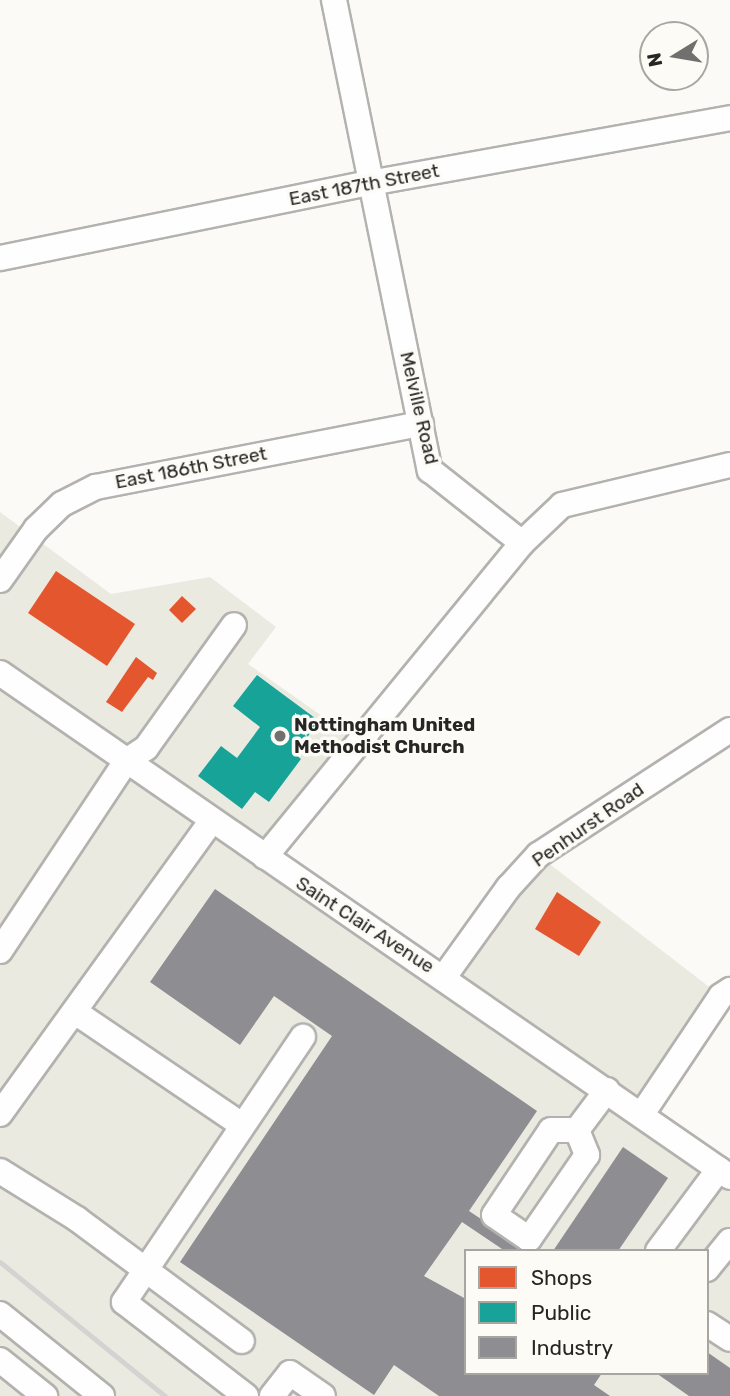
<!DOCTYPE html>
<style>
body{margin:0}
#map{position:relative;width:730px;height:1396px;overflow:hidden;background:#fbfaf6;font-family:Rubik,sans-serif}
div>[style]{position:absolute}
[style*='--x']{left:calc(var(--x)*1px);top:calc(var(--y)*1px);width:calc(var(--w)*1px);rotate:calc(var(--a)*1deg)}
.built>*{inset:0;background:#ebeae1}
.shops>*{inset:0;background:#e4572e}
.public>*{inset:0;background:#17a398}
.industry>*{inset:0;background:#8d8d92}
.roads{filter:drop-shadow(2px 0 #b3b2af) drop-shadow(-2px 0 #b3b2af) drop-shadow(0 2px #b3b2af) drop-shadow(0 -2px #b3b2af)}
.minor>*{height:24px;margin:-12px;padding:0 12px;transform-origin:12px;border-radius:12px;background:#fefefe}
.rail>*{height:5px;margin:-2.5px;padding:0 2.5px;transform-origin:2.5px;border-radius:2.5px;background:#d3d3d2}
.dots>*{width:19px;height:19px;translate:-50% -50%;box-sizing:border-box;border:4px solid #fcfbf5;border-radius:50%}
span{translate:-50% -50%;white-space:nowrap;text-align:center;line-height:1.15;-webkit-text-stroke:7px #fcfbf5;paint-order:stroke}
.street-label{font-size:19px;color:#272624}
.poi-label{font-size:19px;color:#272624;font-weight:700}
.left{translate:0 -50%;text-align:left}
.legend{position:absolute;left:464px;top:1249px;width:245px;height:126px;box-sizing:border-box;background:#fcfbf5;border:2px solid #a7a6a1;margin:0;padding:9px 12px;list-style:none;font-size:21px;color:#272624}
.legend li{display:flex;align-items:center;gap:14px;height:35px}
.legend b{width:35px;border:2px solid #a7a6a1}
.north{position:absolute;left:639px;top:21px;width:70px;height:70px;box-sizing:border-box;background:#fcfbf5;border:2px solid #a7a6a1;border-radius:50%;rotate:259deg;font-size:19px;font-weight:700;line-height:28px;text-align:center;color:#272624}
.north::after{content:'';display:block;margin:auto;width:24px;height:32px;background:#71706e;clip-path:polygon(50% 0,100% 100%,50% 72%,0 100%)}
</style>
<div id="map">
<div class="built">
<div style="clip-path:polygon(evenodd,0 512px,111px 594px,210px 577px,276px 627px,248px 664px,359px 742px,266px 857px,444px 977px,538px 855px,721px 996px,642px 1114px,730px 1177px,730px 1396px,0 1396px,0 512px,466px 1251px,707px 1251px,707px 1373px,466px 1373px,466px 1251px)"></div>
</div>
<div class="shops">
<div style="clip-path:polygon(56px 571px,135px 624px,107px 666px,28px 613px)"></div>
<div style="clip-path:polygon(182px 596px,196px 609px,182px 623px,169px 610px)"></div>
<div style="clip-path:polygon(136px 657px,157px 673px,153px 680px,148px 677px,122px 712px,106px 702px)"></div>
<div style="clip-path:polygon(557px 892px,601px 922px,579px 956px,535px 929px)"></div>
</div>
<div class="public">
<div style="clip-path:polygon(257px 675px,319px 721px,295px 754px,301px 759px,269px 802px,255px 792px,242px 809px,198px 776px,221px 746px,237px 758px,260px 727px,233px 706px)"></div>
</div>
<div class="industry">
<div style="clip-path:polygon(215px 889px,537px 1111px,469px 1211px,529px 1251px,505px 1251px,462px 1222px,424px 1276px,466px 1299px,466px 1373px,602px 1373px,594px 1385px,610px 1396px,439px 1396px,394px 1365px,374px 1395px,180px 1262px,332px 1036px,274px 996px,240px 1045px,150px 982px)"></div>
<div style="clip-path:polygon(623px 1147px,668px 1178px,618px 1251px,553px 1251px)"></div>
<div style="clip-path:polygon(707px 1352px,730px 1368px,730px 1396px,689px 1396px,656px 1373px,707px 1373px)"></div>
</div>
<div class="roads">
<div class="minor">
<div style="--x:334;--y:0;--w:480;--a:78.5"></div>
<div style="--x:430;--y:470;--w:117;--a:38.4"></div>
<div style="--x:0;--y:258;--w:378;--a:-11.5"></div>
<div style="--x:370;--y:183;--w:366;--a:-10.2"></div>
<div style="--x:0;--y:580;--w:62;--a:-54.8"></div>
<div style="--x:36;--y:529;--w:36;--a:-44"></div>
<div style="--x:62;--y:504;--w:38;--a:-27"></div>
<div style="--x:96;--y:487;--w:331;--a:-11"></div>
<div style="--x:0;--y:673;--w:887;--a:34.62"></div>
<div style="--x:265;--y:857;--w:406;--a:-50.7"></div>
<div style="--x:522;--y:543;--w:55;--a:-43.5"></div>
<div style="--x:562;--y:505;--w:173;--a:-13.4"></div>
<div style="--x:0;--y:951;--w:228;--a:-56.4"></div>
<div style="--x:126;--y:761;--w:24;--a:-33"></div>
<div style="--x:146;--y:748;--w:151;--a:-54.4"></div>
<div style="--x:444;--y:977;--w:110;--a:-54.3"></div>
<div style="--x:508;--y:888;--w:45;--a:-47.7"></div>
<div style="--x:538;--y:855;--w:229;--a:-33.1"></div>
<div style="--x:75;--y:1012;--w:202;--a:34.1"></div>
<div style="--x:0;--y:1114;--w:362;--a:-54.2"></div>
<div style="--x:642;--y:1114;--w:142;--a:-56.2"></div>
<div style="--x:721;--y:996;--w:11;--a:-34"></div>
<div style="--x:577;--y:1130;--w:27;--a:68"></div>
<div style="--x:587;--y:1155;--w:102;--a:124.6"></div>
<div style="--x:529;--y:1239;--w:42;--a:-145.6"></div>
<div style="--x:494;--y:1215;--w:102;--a:-56.2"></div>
<div style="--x:551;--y:1130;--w:26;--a:0"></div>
<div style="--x:577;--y:1130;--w:50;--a:-53.1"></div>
<div style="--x:0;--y:1171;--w:91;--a:31.9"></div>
<div style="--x:77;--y:1219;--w:205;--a:36.5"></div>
<div style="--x:658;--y:1251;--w:102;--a:-53.4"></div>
<div style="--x:707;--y:1269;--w:36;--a:-51"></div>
<div style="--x:0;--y:1314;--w:131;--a:38.8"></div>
<div style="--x:707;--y:1324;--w:27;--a:33"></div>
<div style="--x:0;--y:1360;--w:58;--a:38.7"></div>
<div style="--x:246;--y:1396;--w:154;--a:-142.4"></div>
<div style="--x:124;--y:1302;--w:320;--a:-56"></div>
<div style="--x:272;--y:1396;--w:29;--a:-52"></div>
<div style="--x:290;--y:1373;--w:40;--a:34.9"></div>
</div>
</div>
<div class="rail">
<div style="--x:0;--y:1262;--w:213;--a:39.1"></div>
</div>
<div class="dots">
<div style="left:280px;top:736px;background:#71706e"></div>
</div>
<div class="street-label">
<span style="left:364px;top:185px;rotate:-11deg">East 187th Street</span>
<span style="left:419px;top:408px;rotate:77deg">Melville Road</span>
<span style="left:191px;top:468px;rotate:-11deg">East 186th Street</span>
<span style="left:588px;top:825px;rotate:-35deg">Penhurst Road</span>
<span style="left:365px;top:925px;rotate:33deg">Saint Clair Avenue</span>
</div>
<div class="poi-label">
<span class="left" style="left:294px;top:736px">Nottingham United<br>Methodist Church</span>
</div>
<ul class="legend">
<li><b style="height:19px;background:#e4572e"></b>Shops</li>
<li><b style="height:19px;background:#17a398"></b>Public</li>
<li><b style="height:19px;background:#8d8d92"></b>Industry</li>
</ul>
<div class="north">N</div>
</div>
